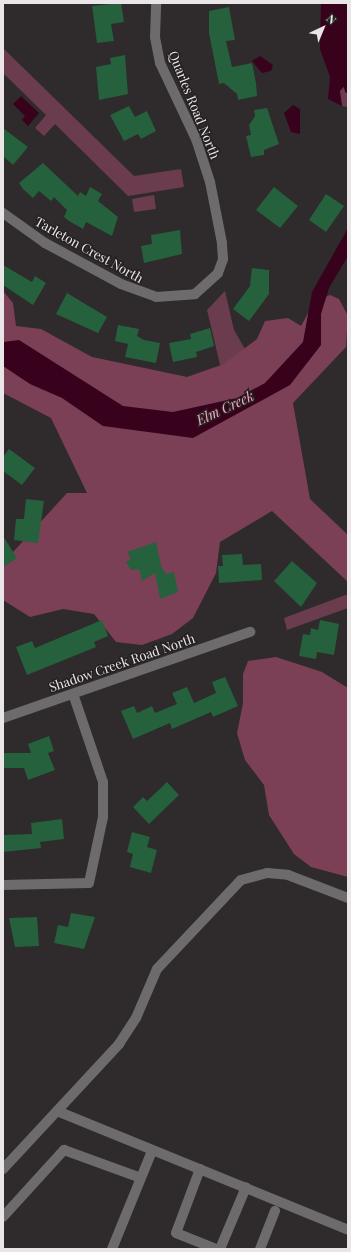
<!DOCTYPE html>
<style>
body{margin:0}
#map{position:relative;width:351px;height:1252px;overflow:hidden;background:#2f2a2b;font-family:"Playfair Display",serif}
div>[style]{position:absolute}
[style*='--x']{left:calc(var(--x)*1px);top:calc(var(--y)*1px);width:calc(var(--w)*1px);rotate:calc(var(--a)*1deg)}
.green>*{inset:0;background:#6b3c4d}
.forest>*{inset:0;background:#7c4056}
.water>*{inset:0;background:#38021c}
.stream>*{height:4px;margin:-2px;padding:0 2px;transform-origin:2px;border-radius:2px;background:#38021c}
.building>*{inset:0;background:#24613c}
.minor>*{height:10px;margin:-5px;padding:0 5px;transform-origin:5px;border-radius:5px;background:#6e6b6c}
span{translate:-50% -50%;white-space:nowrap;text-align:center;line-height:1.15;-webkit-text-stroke:3px #252022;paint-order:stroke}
.street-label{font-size:13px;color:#eae6e7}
.water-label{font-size:14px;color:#fea1c1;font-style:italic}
.frame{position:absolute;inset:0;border:4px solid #eae6e7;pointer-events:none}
.north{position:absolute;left:303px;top:8px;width:40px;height:40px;-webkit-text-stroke:3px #252022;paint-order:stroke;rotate:44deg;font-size:11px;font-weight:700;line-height:16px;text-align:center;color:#eae6e7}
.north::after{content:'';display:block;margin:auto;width:14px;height:18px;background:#eae6e7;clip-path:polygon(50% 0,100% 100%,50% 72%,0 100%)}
</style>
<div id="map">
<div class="green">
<div style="clip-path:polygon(3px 48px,134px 176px,181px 169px,184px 187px,128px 196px,55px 124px,44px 136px,35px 128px,46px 115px,3px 73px)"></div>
<div style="clip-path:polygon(348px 82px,348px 107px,342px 106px,339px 91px)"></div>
<div style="clip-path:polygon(154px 195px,156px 209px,134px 212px,132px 199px)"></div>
<div style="clip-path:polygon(225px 291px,234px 330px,265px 384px,228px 398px,207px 310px)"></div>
<div style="clip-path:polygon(348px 594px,348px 608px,287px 630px,284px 618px)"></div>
</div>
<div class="forest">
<div style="clip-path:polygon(3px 291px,13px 303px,16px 326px,41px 329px,92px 357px,187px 377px,224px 364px,257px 339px,265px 321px,288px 318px,301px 326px,314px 302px,330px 295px,339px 299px,348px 316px,346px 347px,293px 403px,310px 499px,348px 535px,348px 582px,272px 511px,220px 542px,216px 573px,193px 618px,172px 634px,142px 645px,116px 642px,94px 614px,63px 609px,30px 617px,3px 600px,3px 563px,67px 493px,87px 493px,51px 418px,3px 393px)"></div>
<div style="clip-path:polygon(276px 657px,322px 672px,348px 688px,348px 877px,311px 867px,294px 854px,269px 815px,264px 785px,245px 760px,237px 733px,243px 703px,243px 674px,248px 661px)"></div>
</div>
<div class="water">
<div style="clip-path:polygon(321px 3px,348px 3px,348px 82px,340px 91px,342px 106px,328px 99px,330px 77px,320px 49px)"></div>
<div style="clip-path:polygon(260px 56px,273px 65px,271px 71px,262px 73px,252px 61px)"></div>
<div style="clip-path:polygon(21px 96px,39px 113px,28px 126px,22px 120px,25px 116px,13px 104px)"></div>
<div style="clip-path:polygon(293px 105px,300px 109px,300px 134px,291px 132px,284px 113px)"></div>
<div style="clip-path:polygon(348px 228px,348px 256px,329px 288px,321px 314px,321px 345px,290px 385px,193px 438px,103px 426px,62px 398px,30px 384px,3px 366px,3px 342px,19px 340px,123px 406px,173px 412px,237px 398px,265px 383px,303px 342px,312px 292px)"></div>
</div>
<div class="stream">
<div style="--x:344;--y:80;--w:11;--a:75"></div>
</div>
<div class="building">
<div style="clip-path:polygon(121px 3px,124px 22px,111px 24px,114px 41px,97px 43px,92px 6px)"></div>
<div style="clip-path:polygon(229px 7px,235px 40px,226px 41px,232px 67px,252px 63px,256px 83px,257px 96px,238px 100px,237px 94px,224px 83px,219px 84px,209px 33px,209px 11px)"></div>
<div style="clip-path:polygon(125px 55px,128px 94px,99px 100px,96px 67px,111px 64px,110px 58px)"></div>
<div style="clip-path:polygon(129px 106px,135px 117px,147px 111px,156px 131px,141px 139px,138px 134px,124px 141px,110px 115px)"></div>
<div style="clip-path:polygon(267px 108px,279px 144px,264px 150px,264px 155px,251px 157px,246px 136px,251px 135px,249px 125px,255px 116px,254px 110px)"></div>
<div style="clip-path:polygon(3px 128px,28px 147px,13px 165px,3px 156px)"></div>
<div style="clip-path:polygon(43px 163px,78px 196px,80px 192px,86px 196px,90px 187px,102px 194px,98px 201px,118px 217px,112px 236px,86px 222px,83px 229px,69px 221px,64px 217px,67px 210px,54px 197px,51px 201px,39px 191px,33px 198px,23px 189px,19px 183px)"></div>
<div style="clip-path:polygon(274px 187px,298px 206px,280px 228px,256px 210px)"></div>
<div style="clip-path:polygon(326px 194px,344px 206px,326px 232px,309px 220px)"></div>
<div style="clip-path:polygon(180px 230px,182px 254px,144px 263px,141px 246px,152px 244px,151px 235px)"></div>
<div style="clip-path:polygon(3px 265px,32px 282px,35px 276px,46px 283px,33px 305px,3px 285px)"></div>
<div style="clip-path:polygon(252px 268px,269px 270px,269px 294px,249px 321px,233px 309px,250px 286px)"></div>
<div style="clip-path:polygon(67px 293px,107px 317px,98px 333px,56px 314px)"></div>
<div style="clip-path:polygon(118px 325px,139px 329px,137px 336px,144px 340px,160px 343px,156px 363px,125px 357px,128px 344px,115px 341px)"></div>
<div style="clip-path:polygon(210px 328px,214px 346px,196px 352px,197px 357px,173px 362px,169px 343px,191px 339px,190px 334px)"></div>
<div style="clip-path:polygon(9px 449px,35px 468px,22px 485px,3px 471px,3px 457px)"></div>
<div style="clip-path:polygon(26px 499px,44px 501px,38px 543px,14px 540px,16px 519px,24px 519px)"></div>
<div style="clip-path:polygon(3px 536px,17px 558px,3px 567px)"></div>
<div style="clip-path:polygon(156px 542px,161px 566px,166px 574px,174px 572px,178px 592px,160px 599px,155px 573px,142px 581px,139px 569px,131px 570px,126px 562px,131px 559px,127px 552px)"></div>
<div style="clip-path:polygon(242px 554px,243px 565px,261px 564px,262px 580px,219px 583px,218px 566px,223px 566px,222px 555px)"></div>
<div style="clip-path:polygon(292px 561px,317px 583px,301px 607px,274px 581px)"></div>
<div style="clip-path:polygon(102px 620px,108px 636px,94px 642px,96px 647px,27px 675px,16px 647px,32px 641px,35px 648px)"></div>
<div style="clip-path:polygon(320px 620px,339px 624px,334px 655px,317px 652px,316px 659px,299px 656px,303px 634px,310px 635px,311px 628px,318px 630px)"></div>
<div style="clip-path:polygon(225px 677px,238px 706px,213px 717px,211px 712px,172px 729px,170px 723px,133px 739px,121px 711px,134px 706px,137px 713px,152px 706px,155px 713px,177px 704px,172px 693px,187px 687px,194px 703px,216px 693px,212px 682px)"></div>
<div style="clip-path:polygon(49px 736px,54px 751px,48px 753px,55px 770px,28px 780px,24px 768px,3px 768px,3px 753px,31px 753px,28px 744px)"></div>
<div style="clip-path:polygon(167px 782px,179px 795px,149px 824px,133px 807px,143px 797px,147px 801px)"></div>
<div style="clip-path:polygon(62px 819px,64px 839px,40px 842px,41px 848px,3px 852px,3px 835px,32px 834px,31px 823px)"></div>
<div style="clip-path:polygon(132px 832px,150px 837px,147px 847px,157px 850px,151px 873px,130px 867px,133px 854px,127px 852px)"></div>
<div style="clip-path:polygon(71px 913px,95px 917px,84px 949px,54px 943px,58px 925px,68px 927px)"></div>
<div style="clip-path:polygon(37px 917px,39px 946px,15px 947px,9px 918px)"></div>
</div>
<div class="minor">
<div style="--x:3;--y:213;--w:52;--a:35.5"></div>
<div style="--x:45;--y:243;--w:86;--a:28.3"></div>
<div style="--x:121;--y:284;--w:37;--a:20"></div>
<div style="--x:156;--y:297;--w:39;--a:-4"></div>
<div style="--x:195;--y:294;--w:31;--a:-42"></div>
<div style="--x:218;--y:273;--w:15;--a:-70"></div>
<div style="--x:223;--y:259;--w:16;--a:-94"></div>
<div style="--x:222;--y:243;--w:62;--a:-101.1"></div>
<div style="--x:210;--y:182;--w:45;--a:-108"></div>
<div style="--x:196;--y:139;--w:84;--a:-115.3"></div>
<div style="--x:160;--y:63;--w:26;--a:-101"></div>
<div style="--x:155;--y:37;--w:34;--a:-88"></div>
<div style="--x:3;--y:718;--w:262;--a:-19.2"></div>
<div style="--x:3;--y:885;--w:86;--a:-1.3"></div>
<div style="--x:89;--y:883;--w:67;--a:-78"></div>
<div style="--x:103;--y:817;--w:35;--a:-90"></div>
<div style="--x:103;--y:782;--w:93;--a:-108.8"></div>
<div style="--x:57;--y:1111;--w:314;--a:22.2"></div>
<div style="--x:3;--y:1169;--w:171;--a:-47.1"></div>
<div style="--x:119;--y:1044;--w:31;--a:-57"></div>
<div style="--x:136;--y:1018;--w:53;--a:-66.8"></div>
<div style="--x:157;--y:969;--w:122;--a:-46.7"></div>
<div style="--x:241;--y:880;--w:27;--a:-15"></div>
<div style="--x:267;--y:873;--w:21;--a:5"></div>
<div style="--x:288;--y:875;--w:64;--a:21"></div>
<div style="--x:200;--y:1169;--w:68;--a:110.6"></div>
<div style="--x:176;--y:1233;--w:43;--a:21.8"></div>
<div style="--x:3;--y:1217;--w:91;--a:-47.7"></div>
<div style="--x:64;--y:1150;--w:79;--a:20"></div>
<div style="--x:112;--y:1249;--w:106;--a:-67.8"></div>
<div style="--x:220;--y:1249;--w:67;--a:-67.2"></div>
<div style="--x:260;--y:1249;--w:41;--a:-68.5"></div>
</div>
<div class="street-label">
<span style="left:194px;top:105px;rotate:68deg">Quarles Road North</span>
<span style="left:89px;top:250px;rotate:29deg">Tarleton Crest North</span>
<span style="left:122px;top:663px;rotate:-19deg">Shadow Creek Road North</span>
</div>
<div class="water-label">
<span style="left:225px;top:408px;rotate:-25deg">Elm Creek</span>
</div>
<div class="frame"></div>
<div class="north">N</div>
</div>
